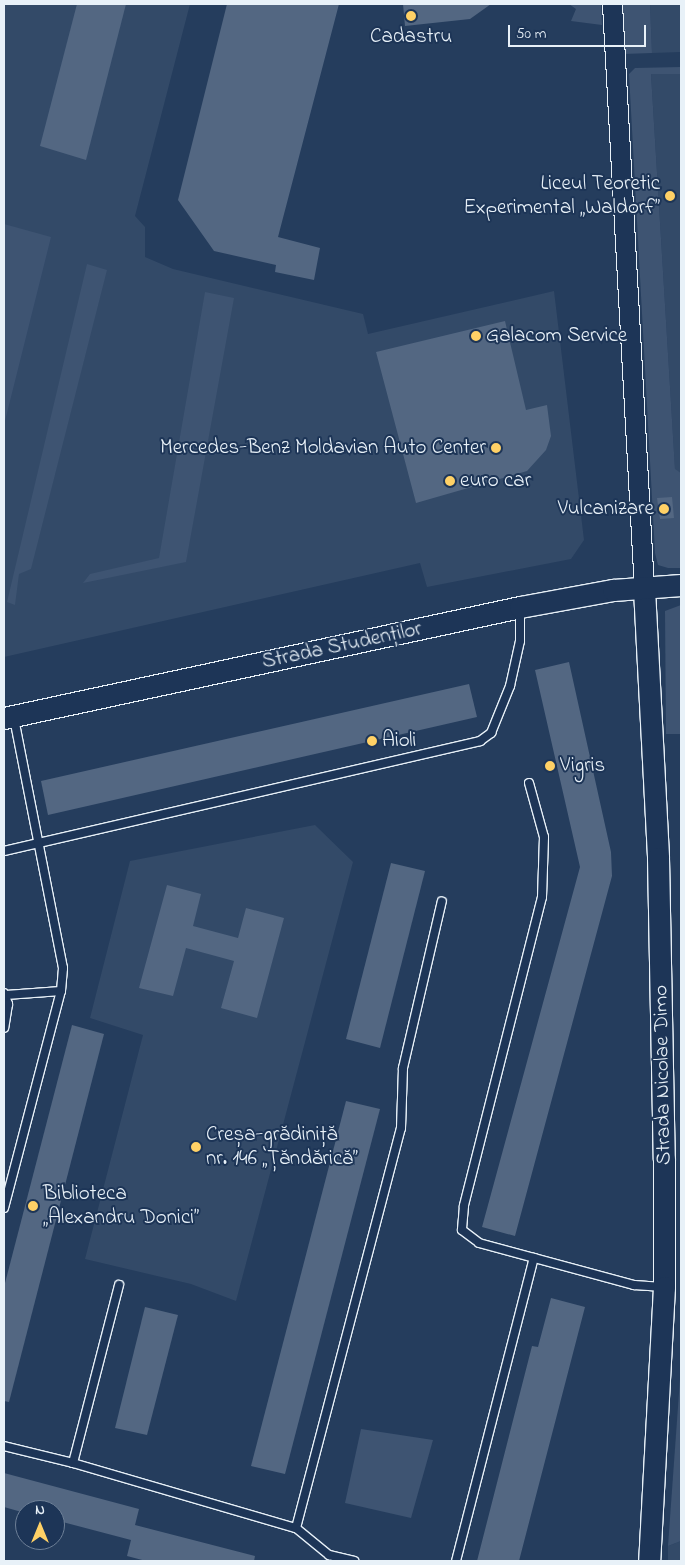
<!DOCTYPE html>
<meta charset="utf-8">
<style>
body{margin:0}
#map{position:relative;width:685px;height:1565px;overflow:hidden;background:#253d5d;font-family:"Indie Flower",sans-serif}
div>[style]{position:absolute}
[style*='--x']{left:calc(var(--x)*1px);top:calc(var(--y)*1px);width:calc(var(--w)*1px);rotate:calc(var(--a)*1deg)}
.built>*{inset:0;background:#334a68}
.green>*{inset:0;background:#3e5472}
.building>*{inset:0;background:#536782}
.roads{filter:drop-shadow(1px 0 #e8f1f8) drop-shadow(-1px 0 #e8f1f8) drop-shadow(0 1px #e8f1f8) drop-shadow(0 -1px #e8f1f8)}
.service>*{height:8px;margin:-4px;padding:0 4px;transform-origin:4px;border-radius:4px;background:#1d3557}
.tertiary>*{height:19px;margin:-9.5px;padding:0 9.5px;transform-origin:9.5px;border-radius:9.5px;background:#1d3557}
.secondary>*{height:21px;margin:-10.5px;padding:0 10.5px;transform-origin:10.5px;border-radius:10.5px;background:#1d3557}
.dots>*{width:14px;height:14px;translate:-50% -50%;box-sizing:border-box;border:2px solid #1d3557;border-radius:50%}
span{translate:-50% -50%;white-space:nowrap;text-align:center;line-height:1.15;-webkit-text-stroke:4px #1d3557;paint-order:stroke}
.poi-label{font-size:21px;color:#e8f1f8}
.right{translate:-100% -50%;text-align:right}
.left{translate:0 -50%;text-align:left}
.street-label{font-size:21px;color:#e8f1f8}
.frame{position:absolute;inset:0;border:5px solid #e8f1f8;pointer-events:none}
.north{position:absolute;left:15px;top:1500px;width:50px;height:50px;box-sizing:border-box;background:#1d3557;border:1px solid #6e8097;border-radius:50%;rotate:0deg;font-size:14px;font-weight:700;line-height:20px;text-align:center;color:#e8f1f8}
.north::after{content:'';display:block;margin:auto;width:18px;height:22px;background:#ffd166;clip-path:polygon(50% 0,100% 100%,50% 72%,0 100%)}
.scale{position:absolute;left:508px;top:25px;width:138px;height:22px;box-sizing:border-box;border:2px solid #e8f1f8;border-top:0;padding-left:6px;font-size:15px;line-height:18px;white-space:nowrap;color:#e8f1f8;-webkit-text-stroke:4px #1d3557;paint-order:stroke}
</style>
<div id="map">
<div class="built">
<div style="clip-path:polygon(4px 4px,190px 4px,135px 216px,145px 227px,145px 257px,173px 269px,363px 314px,368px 334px,554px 291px,584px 540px,571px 559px,427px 587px,420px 563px,4px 657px)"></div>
<div style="clip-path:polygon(650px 4px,681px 4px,681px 52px,652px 53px)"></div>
<div style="clip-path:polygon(651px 74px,681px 74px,681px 473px,675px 470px)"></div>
<div style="clip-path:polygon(315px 825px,353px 862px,236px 1301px,191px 1284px,85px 1259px,143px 1035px,90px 1018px,130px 861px)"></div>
<div style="clip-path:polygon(681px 1541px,681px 1561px,668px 1561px,668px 1546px)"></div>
</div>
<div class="green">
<div style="clip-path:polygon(569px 4px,601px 4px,602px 25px,571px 21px,576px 9px)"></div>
<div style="clip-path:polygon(620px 4px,650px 4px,652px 53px,623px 54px)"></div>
<div style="clip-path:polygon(681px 67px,681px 74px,651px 74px,675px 469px,681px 473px,681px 568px,668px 568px,658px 565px,655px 553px,629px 74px,635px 68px)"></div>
<div style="clip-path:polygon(4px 224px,51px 237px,4px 425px)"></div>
<div style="clip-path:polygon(87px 264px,107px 270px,31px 569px,19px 574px,15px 605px,7px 602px)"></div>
<div style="clip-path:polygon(205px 292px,234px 298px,186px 562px,83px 583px,90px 574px,159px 558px)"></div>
<div style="clip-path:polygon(681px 605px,681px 734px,666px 734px,665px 611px)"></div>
<div style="clip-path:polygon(681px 1365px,681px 1541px,668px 1546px)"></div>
<div style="clip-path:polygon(361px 1429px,433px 1440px,411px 1518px,345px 1503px)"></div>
</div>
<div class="building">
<div style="clip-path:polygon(77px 4px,126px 4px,86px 160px,40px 146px)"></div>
<div style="clip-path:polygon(227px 4px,339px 4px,278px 237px,320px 248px,314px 280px,275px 272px,276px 265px,214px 251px,178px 200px)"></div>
<div style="clip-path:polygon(403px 4px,491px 4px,470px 19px,405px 26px)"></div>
<div style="clip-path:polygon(505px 321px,526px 410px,547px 405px,551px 436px,546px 450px,527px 471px,416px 503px,376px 352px)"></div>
<div style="clip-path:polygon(672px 497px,674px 518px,660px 519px,657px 498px)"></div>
<div style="clip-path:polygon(569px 662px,611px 852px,612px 876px,515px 1236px,482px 1227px,580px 867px,535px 670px)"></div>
<div style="clip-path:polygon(469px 684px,477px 717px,48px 815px,41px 781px)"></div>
<div style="clip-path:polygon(391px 863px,425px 871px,380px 1048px,346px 1039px)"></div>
<div style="clip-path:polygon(167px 885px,201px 894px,193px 926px,238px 938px,246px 908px,284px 918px,257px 1018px,221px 1008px,234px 961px,186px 948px,173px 996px,139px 988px)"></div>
<div style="clip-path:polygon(72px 1025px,104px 1034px,9px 1402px,4px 1401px,4px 1287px)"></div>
<div style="clip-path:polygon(346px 1101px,380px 1109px,285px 1474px,251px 1466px)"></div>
<div style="clip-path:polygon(551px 1298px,585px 1307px,519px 1561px,477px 1561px,532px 1346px,538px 1347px)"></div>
<div style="clip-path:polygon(145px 1307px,178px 1315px,147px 1435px,115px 1428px)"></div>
<div style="clip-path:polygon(4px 1473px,139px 1509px,135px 1525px,255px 1556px,254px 1561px,146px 1561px,127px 1556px,131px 1540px,55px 1520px,55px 1510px,25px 1513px,4px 1507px)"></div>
</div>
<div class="roads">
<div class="service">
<div style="--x:529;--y:783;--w:56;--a:74.5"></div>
<div style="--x:544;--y:837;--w:60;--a:91.9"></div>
<div style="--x:542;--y:897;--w:319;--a:104.2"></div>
<div style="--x:464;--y:1206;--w:24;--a:95"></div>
<div style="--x:462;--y:1230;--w:21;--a:37"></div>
<div style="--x:479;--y:1243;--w:161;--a:15.2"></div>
<div style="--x:634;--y:1285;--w:29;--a:4"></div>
<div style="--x:4;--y:851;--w:489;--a:-13"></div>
<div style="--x:480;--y:741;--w:14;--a:-36"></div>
<div style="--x:491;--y:733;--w:51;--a:-68"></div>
<div style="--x:510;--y:686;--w:46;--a:-77.5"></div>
<div style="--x:520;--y:641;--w:31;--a:-90"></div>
<div style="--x:4;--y:993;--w:12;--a:70"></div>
<div style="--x:8;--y:1004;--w:24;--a:99"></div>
<div style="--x:6;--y:995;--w:55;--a:-4.2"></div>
<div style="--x:61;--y:991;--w:23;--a:-85"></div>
<div style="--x:63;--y:968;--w:255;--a:-101.1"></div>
<div style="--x:4;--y:1208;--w:224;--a:-75.3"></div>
<div style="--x:4;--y:1446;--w:71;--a:13.8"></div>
<div style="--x:73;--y:1463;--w:184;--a:-75.5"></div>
<div style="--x:73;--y:1463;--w:232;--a:16.3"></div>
<div style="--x:296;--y:1528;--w:43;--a:39.3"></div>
<div style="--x:329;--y:1555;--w:26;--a:13"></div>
<div style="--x:296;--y:1528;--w:414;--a:-75.3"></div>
<div style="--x:401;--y:1128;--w:60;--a:-88.1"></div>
<div style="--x:403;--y:1068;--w:171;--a:-76.9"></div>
<div style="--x:456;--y:1561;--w:313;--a:-75.6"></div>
</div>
<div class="tertiary">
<div style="--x:612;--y:4;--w:586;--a:86.87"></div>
</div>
<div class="secondary">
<div style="--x:644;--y:589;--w:269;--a:87"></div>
<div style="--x:658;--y:858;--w:301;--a:88.9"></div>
<div style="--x:664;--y:1159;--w:128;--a:90"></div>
<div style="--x:664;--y:1287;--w:274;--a:93.1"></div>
<div style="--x:4;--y:718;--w:528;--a:-12.14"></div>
<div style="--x:520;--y:607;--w:95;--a:-10.4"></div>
<div style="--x:613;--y:590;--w:68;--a:-4.2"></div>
</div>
</div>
<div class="dots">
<div style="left:411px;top:16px;background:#ffd166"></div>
<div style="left:670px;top:196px;background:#ffd166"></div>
<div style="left:476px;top:336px;background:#ffd166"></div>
<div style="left:496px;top:448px;background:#ffd166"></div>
<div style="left:450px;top:481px;background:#ffd166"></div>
<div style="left:664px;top:509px;background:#ffd166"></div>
<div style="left:372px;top:741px;background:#ffd166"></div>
<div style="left:550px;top:766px;background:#ffd166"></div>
<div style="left:196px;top:1147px;background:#ffd166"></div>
<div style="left:33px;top:1206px;background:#ffd166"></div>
</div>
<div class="poi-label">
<span style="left:411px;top:37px">Cadastru</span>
<span class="right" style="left:660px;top:196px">Liceul Teoretic<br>Experimental „Waldorf”</span>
<span class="left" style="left:486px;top:336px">Galacom Service</span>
<span class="right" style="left:486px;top:448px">Mercedes-Benz Moldavian Auto Center</span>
<span class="left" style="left:460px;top:481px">euro car</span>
<span class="right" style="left:654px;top:509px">Vulcanizare</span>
<span class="left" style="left:382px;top:741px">Aioli</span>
<span class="left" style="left:560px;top:766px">Vigris</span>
<span class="left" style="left:206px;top:1147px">Creșa-grădiniță<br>nr. 146 „Țăndărică”</span>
<span class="left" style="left:43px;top:1206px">Biblioteca<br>„Alexandru Donici”</span>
</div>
<div class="street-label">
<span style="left:342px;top:646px;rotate:-12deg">Strada Studenților</span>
<span style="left:663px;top:1075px;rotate:-91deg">Strada Nicolae Dimo</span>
</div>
<div class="frame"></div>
<div class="north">N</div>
<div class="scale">50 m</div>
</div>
